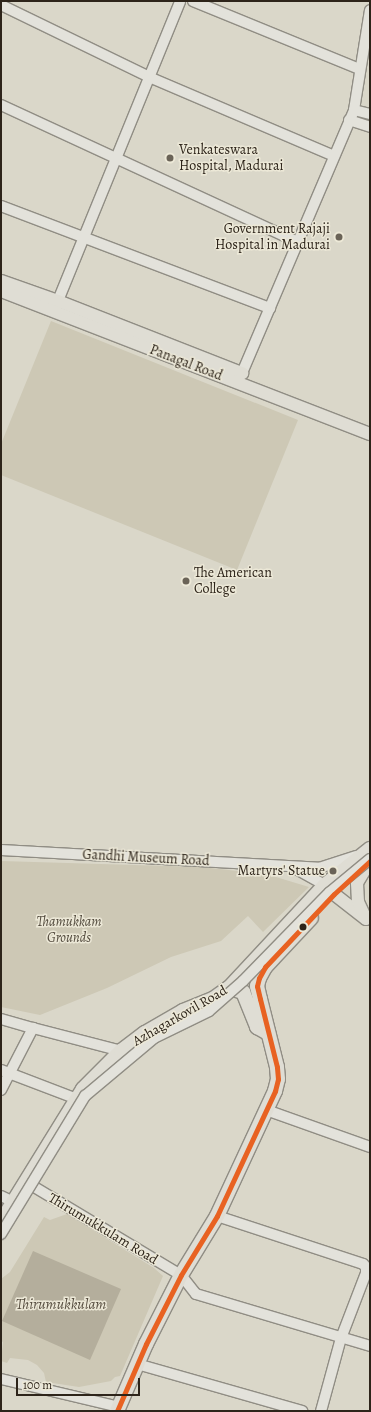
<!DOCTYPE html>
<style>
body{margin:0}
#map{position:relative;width:371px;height:1412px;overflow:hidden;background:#dad7c9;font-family:Alegreya,serif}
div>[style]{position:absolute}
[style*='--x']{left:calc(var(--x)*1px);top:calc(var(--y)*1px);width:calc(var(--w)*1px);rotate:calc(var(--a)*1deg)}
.green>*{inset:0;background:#cdc8b5}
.water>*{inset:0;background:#b4ae9c}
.roads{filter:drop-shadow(1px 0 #908d84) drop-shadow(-1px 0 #908d84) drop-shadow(0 1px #908d84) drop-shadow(0 -1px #908d84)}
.minor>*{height:10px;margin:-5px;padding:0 5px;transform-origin:5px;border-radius:5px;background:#e3e2db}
.major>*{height:12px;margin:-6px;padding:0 6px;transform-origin:6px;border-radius:6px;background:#dfddd4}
.highway>*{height:14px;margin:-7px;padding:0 7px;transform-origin:7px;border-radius:7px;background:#dfddd4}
.bridges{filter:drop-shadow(1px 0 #908d84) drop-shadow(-1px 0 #908d84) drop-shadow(0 1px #908d84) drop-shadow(0 -1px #908d84)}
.minor-bridge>*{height:10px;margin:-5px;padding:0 5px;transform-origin:5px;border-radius:5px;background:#e3e2db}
.bus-1>*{height:5px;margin:-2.5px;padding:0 2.5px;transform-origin:2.5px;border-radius:2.5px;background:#e86222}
.dots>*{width:11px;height:11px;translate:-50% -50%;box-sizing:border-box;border:2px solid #ece8d7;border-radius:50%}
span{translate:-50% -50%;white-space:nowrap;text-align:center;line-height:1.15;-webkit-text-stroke:3px #ece8d7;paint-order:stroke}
.poi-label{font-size:14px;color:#2d241a}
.left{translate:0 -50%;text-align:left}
.right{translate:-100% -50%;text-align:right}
.street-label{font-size:14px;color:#2d241a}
.park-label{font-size:14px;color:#524a3d;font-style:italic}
.water-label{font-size:15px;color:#574e40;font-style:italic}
.frame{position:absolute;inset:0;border:2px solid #2d241a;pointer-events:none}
.scale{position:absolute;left:16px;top:1378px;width:124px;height:18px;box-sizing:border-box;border:2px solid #2d241a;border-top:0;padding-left:5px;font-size:12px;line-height:14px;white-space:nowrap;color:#2d241a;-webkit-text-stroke:3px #ece8d7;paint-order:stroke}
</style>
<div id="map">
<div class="green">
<div style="clip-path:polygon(51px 321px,298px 420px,237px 570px,1px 475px,1px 444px)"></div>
<div style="clip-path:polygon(1px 861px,201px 867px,266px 874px,309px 887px,263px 932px,248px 916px,221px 941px,171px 957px,107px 988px,40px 1015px,1px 1007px)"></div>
<div style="clip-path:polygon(67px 1214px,154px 1268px,163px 1276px,120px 1376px,115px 1377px,111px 1381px,79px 1387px,46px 1382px,44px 1373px,37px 1365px,28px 1360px,10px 1358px,7px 1363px,1px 1361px,3px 1342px,1px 1341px,1px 1279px,10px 1272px,44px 1217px,50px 1220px)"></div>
</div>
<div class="water">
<div style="clip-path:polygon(33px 1251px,121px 1289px,90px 1360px,2px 1321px)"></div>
</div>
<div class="roads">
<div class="minor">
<div style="--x:193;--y:1;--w:180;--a:22.2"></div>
<div style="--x:1;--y:5;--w:165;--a:25.9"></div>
<div style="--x:149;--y:77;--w:201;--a:23.1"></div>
<div style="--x:1;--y:105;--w:327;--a:24.8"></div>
<div style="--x:354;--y:110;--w:16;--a:14"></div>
<div style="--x:349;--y:120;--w:22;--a:18"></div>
<div style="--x:1;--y:206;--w:288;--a:20.8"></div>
<div style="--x:55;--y:308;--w:331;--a:-67.8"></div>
<div style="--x:242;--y:373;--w:286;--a:-66.9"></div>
<div style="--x:354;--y:110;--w:101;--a:-80.9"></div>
<div style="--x:1;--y:850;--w:319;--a:3.2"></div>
<div style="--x:319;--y:868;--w:39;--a:-18"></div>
<div style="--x:294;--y:868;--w:35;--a:29"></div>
<div style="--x:1;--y:1019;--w:33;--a:16"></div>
<div style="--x:1;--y:1070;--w:81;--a:20.9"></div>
<div style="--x:1;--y:1090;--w:70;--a:-62.7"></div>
<div style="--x:33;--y:1028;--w:91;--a:14.6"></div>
<div style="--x:266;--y:1110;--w:110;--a:19.6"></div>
<div style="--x:26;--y:1182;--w:181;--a:31"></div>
<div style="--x:181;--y:1275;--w:24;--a:52"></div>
<div style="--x:196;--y:1294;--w:182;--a:16.6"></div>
<div style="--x:1;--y:1196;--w:14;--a:25"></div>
<div style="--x:217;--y:1216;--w:154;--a:18.2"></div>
<div style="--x:363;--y:1264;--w:4;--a:45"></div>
<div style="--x:366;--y:1267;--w:6;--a:90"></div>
<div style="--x:366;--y:1273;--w:70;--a:111"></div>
<div style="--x:341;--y:1338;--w:76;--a:105.3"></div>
<div style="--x:137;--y:1364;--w:172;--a:15.9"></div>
<div style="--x:1;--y:1379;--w:121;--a:13.3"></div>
</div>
<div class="major">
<div style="--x:1;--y:281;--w:60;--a:19.3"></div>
<div style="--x:58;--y:301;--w:198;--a:21.4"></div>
<div style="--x:1;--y:291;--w:396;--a:21.2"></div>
<div style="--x:334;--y:894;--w:39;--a:38"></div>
<div style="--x:366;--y:919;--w:19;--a:-115"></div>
<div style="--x:358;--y:902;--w:19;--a:-93"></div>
<div style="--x:357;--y:883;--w:26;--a:-59"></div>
</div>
<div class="highway">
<div style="--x:229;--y:988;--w:15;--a:16"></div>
<div style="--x:243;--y:992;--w:38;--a:68"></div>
<div style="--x:257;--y:1027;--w:13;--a:29"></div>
<div style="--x:1;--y:1222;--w:156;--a:-58.3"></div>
<div style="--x:83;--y:1089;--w:54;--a:-45"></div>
<div style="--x:121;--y:1051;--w:30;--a:-37"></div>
<div style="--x:145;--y:1033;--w:44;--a:-30.1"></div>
<div style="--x:183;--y:1011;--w:32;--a:-22"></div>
<div style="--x:213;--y:999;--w:19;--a:-35"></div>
<div style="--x:229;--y:988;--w:141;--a:-47"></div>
<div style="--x:325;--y:885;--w:58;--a:-38.7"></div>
<div style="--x:117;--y:1411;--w:73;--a:-66.6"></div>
<div style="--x:146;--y:1344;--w:77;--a:-63.1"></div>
<div style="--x:181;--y:1275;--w:69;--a:-58.6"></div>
<div style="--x:217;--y:1216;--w:138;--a:-65.1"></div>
<div style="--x:275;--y:1091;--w:12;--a:-76"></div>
<div style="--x:278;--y:1079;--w:12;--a:-95"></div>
<div style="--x:277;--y:1067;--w:70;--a:-104"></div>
<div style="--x:260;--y:999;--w:13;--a:-103"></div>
<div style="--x:257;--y:986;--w:8;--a:-76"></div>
<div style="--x:259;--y:978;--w:13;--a:-61"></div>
<div style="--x:265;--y:967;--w:67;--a:-46.8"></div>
</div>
</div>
<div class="bridges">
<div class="minor-bridge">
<div style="--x:1;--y:1234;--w:162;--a:-58.7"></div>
<div style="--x:85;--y:1096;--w:90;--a:-40"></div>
<div style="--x:154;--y:1038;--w:61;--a:-26.1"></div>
<div style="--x:209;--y:1011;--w:45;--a:-41.4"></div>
<div style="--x:243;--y:981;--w:124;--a:-45.7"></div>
<div style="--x:330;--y:892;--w:52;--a:-39.5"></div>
</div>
</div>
<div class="bus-1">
<div style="--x:117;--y:1411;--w:73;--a:-66.6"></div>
<div style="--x:146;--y:1344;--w:77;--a:-63.1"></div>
<div style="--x:181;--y:1275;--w:69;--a:-58.6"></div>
<div style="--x:217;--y:1216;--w:138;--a:-65.1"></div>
<div style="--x:275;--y:1091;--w:12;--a:-76"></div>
<div style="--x:278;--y:1079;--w:12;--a:-95"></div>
<div style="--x:277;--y:1067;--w:70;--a:-104"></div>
<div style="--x:260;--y:999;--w:13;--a:-103"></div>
<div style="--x:257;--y:986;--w:8;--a:-76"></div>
<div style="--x:259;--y:978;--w:13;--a:-61"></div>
<div style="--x:265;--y:967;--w:100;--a:-46.6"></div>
<div style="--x:334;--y:894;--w:49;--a:-42.5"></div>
</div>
<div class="dots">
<div style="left:170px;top:158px;background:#6a6357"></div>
<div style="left:339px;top:237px;background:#6a6357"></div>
<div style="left:186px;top:581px;background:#6a6357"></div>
<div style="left:333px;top:871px;background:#6a6357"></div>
<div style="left:303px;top:927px;background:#2d241a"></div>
</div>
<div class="poi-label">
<span class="left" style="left:179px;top:158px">Venkateswara<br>Hospital, Madurai</span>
<span class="right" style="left:330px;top:237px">Government Rajaji<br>Hospital in Madurai</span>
<span class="left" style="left:194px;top:581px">The American<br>College</span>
<span class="right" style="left:325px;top:871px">Martyrs' Statue</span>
</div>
<div class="street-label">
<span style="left:186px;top:363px;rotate:21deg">Panagal Road</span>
<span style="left:146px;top:858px;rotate:3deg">Gandhi Museum Road</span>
<span style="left:180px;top:1016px;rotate:-30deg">Azhagarkovil Road</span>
<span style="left:103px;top:1229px;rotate:31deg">Thirumukkulam Road</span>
</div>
<div class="park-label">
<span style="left:69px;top:930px">Thamukkam<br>Grounds</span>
</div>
<div class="water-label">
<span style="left:61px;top:1305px">Thirumukkulam</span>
</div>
<div class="frame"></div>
<div class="scale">100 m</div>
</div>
